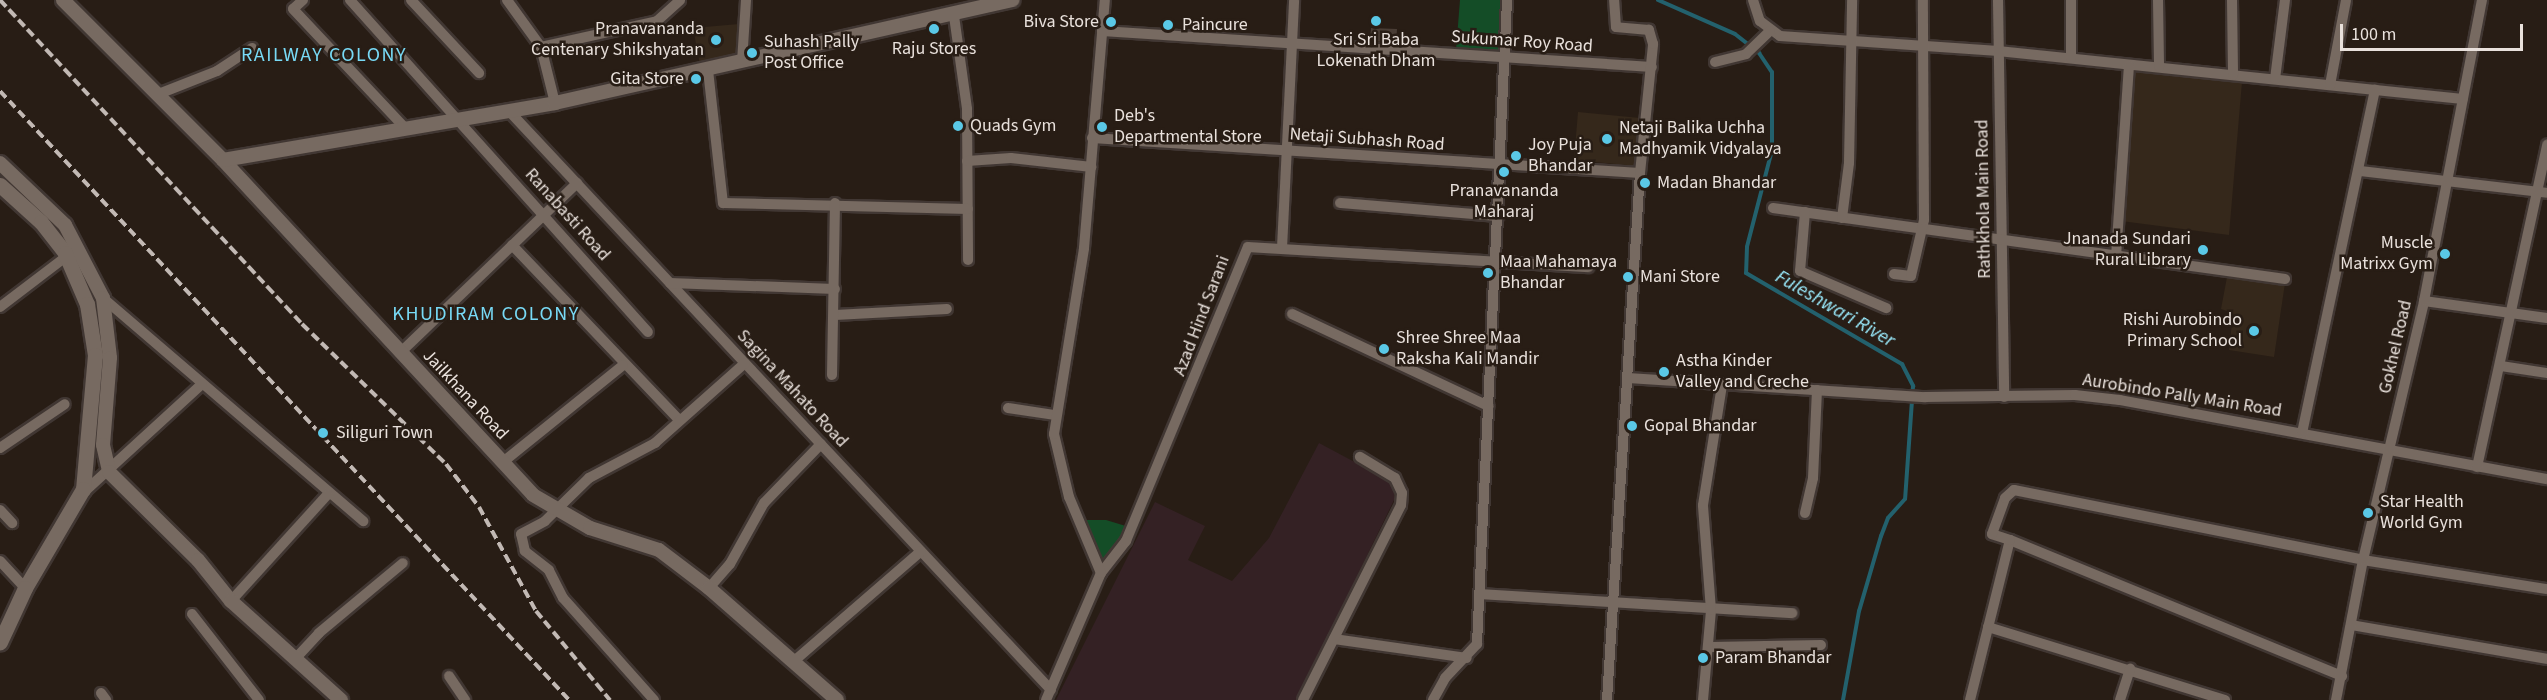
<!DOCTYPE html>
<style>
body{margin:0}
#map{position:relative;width:2547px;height:700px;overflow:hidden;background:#281d15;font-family:"Source Sans 3",sans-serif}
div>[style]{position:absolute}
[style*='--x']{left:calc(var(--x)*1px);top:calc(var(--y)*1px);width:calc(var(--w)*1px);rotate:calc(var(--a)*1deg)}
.industrial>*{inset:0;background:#342124}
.education>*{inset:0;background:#35281b}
.green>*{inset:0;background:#144d27}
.stream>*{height:4px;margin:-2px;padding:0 2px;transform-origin:2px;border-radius:2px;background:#23616d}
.building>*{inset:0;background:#493d35}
.roads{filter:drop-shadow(2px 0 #413733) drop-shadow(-2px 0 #413733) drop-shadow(0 2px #413733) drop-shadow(0 -2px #413733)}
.minor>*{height:10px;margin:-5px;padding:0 5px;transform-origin:5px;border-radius:5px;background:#776a61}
.tertiary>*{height:14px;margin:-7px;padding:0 7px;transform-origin:7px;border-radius:7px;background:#776a61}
.secondary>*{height:15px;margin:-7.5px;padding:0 7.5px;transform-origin:7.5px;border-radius:7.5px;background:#776a61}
.rail>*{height:4px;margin-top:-2px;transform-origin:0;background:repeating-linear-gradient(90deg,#c2b9b4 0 9px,transparent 0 13.5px)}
.dots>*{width:16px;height:16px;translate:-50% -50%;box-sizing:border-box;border:3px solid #281d15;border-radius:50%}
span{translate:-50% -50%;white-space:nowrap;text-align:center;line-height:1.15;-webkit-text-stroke:5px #281d15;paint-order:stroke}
.poi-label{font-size:18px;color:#e9e1dc}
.right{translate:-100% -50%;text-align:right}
.left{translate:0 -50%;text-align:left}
.street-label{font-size:18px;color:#e9e1dc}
.neighbourhood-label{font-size:20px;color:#78daf6;letter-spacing:1.5px}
.water-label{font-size:20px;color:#9aebfd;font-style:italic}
.scale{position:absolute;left:2340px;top:24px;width:183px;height:27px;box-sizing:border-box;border:3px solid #e9e1dc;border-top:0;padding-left:8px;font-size:18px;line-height:21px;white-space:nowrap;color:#e9e1dc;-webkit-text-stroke:4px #281d15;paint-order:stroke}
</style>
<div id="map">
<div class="industrial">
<div style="clip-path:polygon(1319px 443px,1392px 482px,1395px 498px,1297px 700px,1056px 700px,1155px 502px,1205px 526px,1188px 560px,1232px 581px,1269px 538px)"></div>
</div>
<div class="education">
<div style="clip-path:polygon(739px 24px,737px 59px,700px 65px,693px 28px)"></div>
<div style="clip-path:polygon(2135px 70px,2242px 82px,2229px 235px,2121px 221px)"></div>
<div style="clip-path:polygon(1578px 112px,1640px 118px,1636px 166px,1574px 160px)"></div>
<div style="clip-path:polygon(2239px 274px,2285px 283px,2274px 357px,2229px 350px,2233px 313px,2221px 309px,2227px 277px)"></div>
</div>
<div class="green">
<div style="clip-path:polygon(1460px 0,1503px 0,1501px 48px,1495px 52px,1456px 50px)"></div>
<div style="clip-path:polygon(1082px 520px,1106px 520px,1129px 527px,1111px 555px,1102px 560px)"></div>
</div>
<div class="stream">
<div style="--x:1658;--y:0;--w:84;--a:23.8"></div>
<div style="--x:1735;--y:34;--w:31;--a:38"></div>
<div style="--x:1759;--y:53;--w:23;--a:56"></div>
<div style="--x:1772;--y:72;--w:78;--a:90"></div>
<div style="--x:1772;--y:150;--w:100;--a:104.5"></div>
<div style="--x:1747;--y:247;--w:26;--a:92"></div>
<div style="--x:1746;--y:273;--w:181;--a:30.3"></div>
<div style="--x:1902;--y:364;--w:25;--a:63"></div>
<div style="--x:1913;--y:386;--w:113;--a:94"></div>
<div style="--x:1905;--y:499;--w:25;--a:132"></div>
<div style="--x:1888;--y:518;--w:19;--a:111"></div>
<div style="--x:1881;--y:536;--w:78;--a:106.3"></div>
<div style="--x:1859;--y:611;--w:90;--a:100.2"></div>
</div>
<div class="building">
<div style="clip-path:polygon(1371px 28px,1397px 29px,1396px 43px,1370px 41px)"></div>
</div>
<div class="roads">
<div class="minor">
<div style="--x:303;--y:0;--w:13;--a:138"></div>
<div style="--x:293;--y:9;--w:165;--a:46.7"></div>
<div style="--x:350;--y:0;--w:446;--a:48.1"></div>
<div style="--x:411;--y:0;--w:100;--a:47"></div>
<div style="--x:507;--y:0;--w:58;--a:54.1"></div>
<div style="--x:541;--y:47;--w:58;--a:76"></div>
<div style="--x:1753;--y:0;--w:22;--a:72"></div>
<div style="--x:1760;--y:21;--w:25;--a:37"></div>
<div style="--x:1780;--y:36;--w:219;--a:3.9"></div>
<div style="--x:1998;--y:51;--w:467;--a:5.9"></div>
<div style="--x:1998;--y:0;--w:397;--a:89.1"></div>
<div style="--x:2158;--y:0;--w:67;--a:89.1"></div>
<div style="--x:2232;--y:0;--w:75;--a:89.2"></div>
<div style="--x:954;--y:16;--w:94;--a:82"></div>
<div style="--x:967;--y:109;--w:151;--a:89.6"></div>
<div style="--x:1102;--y:31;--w:551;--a:3.74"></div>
<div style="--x:541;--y:47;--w:119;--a:-12.6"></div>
<div style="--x:657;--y:21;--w:31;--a:-42"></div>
<div style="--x:2071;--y:58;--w:58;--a:-90"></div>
<div style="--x:742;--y:62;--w:62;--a:-86.3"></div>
<div style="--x:1715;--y:62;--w:32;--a:-14"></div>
<div style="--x:1746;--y:54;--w:33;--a:-44"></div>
<div style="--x:708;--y:70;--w:134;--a:83.6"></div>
<div style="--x:723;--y:203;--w:245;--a:1.4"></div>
<div style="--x:2275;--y:79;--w:80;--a:-82.8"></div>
<div style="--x:2330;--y:85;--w:86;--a:-79.3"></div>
<div style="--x:156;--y:95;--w:66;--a:-21.5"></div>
<div style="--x:217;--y:71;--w:42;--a:-33.3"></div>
<div style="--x:509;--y:111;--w:793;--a:46.89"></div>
<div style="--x:1092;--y:138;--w:549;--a:3.65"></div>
<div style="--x:967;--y:161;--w:44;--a:-3.9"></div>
<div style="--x:1011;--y:158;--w:81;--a:6.4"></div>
<div style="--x:2361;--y:171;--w:187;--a:6.7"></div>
<div style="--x:1340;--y:203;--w:159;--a:4.7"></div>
<div style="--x:1773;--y:208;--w:517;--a:7.89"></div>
<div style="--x:1805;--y:212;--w:59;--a:94.8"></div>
<div style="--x:1800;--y:271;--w:94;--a:23.3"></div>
<div style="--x:1842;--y:218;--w:55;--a:-82.7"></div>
<div style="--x:1849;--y:163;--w:163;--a:-88.9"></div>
<div style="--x:512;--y:245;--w:242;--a:46.3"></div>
<div style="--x:1282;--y:248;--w:248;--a:-87.2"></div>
<div style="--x:2116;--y:256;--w:191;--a:-86.1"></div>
<div style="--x:1894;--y:274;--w:17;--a:7"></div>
<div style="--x:1911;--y:276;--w:57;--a:-76.9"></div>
<div style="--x:1924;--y:220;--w:220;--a:-90.3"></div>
<div style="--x:670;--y:283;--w:165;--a:2.1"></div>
<div style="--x:103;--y:298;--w:343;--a:40.6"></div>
<div style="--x:2424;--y:301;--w:124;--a:7.9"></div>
<div style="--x:0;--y:307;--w:79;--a:-37.3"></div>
<div style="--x:1292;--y:314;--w:217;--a:25.1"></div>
<div style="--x:835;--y:315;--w:112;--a:-3.1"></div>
<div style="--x:401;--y:352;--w:244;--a:-43.8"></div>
<div style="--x:2501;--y:366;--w:47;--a:8.7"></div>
<div style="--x:832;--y:375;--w:172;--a:-89"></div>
<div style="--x:1628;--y:378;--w:298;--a:3.7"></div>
<div style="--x:1925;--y:397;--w:150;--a:-0.8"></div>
<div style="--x:2075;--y:395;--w:45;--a:6.3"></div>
<div style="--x:2120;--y:400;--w:434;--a:10.5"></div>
<div style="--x:1008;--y:408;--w:48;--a:8.5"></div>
<div style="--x:2302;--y:433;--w:351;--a:-78"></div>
<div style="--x:0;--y:448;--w:78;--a:-34.1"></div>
<div style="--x:503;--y:462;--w:154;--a:-38.9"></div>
<div style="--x:2477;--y:467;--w:330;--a:-77.7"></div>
<div style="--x:83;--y:493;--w:161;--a:-42.5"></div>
<div style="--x:0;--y:510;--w:18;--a:47"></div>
<div style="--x:1805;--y:513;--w:36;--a:-77"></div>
<div style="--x:1813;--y:478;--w:88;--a:-87.4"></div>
<div style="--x:2010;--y:540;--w:359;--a:22.3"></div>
<div style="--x:0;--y:561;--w:37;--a:47"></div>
<div style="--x:1101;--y:573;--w:41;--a:-52"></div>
<div style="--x:1126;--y:541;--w:318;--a:-67.5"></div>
<div style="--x:1248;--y:247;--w:341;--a:3.4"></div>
<div style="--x:709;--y:588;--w:32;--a:-49"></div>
<div style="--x:730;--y:564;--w:70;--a:-60.9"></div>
<div style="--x:764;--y:503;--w:82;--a:-46"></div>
<div style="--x:1480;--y:594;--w:313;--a:3.5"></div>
<div style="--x:231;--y:601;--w:144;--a:-47.8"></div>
<div style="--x:192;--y:614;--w:109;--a:52.1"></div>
<div style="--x:2351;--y:625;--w:199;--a:9.8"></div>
<div style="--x:1988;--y:627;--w:248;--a:17.1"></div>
<div style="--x:1334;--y:639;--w:134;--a:8.1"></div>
<div style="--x:1710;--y:647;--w:111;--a:-1"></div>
<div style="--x:295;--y:659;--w:35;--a:-47"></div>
<div style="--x:319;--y:633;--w:109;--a:-39.8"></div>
<div style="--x:793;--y:662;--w:169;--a:-40.9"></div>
<div style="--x:449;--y:676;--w:29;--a:56"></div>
<div style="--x:101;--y:693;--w:9;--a:54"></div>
<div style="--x:654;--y:700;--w:137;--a:-131.7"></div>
<div style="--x:563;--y:598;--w:31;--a:-117"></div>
<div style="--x:549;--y:570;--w:31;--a:-142"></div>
<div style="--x:525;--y:551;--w:17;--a:-103"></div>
<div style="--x:521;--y:534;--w:27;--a:-28"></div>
<div style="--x:545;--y:521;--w:62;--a:-44.3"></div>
<div style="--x:589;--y:478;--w:75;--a:-27.9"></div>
<div style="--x:655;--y:443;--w:120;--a:-41.6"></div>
<div style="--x:1046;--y:700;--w:138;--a:-66.6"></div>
<div style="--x:1101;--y:573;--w:82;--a:-112.8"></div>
<div style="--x:1069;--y:497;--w:65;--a:-103.4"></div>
<div style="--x:1054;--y:434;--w:188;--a:-80.8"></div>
<div style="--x:1084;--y:248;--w:249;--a:-85.2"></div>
<div style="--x:1303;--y:700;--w:218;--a:-63.3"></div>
<div style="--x:1401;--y:505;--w:12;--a:-85"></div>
<div style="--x:1402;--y:493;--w:17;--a:-115"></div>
<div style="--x:1395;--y:478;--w:41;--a:-149"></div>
<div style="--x:1433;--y:700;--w:25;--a:-61"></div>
<div style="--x:1445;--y:678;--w:47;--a:-46.7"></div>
<div style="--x:1477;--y:644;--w:645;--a:-87.33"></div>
<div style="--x:1607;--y:700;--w:528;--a:-86.42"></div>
<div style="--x:1640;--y:173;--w:130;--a:-84.2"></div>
<div style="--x:1653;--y:44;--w:15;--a:-106"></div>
<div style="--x:1649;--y:30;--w:33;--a:-175"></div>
<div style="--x:1616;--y:27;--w:27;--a:-94"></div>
<div style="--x:1703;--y:700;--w:90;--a:-84.9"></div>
<div style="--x:1711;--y:610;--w:105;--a:-94.4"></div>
<div style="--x:1703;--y:505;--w:121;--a:-81"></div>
<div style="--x:1970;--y:700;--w:165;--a:-76"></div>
<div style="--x:2010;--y:540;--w:19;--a:-162"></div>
<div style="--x:1992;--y:534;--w:38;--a:-70"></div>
<div style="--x:2005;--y:498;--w:12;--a:-42"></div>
<div style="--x:2014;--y:490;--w:356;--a:11.3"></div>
<div style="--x:2363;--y:560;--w:186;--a:9"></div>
<div style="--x:2120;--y:700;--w:33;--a:-72"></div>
<div style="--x:2336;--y:700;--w:143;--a:-79.1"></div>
<div style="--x:2363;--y:560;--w:266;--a:-76.7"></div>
<div style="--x:2424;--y:301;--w:307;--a:-79.1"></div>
</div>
<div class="tertiary">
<div style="--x:63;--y:0;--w:226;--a:45"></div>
<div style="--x:223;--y:160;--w:456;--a:47.2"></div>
<div style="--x:533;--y:495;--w:66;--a:30.1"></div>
<div style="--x:590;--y:528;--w:72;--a:17.7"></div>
<div style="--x:659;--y:550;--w:63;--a:37.2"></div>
<div style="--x:709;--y:588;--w:170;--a:41.2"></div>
<div style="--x:223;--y:160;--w:337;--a:-9.7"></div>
<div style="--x:555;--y:103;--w:469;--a:-12.7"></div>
<div style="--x:0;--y:163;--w:90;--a:43.6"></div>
<div style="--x:65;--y:225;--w:82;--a:62.5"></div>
<div style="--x:103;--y:298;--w:60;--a:83.3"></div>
<div style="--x:110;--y:358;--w:87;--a:94.6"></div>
<div style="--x:103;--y:445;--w:28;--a:77"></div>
<div style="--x:109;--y:472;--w:125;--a:44.7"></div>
<div style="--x:198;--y:560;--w:53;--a:51.2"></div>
<div style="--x:231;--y:601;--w:148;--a:42"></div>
</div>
<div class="secondary">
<div style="--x:0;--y:185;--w:55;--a:42.1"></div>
<div style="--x:41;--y:222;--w:39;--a:52"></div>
<div style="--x:65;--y:253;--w:56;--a:66.7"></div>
<div style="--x:87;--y:304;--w:52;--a:81.1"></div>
<div style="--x:95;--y:355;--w:135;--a:95.1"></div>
<div style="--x:83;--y:489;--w:115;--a:120.4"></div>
<div style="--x:25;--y:588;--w:60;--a:114.8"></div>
</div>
</div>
<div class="rail">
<div style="--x:0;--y:0;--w:443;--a:47"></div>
<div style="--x:302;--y:324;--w:201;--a:44.2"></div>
<div style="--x:446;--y:464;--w:54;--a:52.5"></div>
<div style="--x:479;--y:507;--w:119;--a:61.3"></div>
<div style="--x:536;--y:611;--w:116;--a:50.3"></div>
<div style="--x:0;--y:91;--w:833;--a:46.94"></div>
</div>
<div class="dots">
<div style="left:1376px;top:21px;background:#5ac8e6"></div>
<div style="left:1111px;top:22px;background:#5ac8e6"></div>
<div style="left:1168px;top:25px;background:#5ac8e6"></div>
<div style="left:934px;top:29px;background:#5ac8e6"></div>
<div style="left:716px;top:40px;background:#5ac8e6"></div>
<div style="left:752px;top:53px;background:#5ac8e6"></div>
<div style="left:696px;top:79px;background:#5ac8e6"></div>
<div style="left:958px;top:126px;background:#5ac8e6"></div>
<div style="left:1102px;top:127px;background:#5ac8e6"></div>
<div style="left:1607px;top:139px;background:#5ac8e6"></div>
<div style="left:1516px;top:156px;background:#5ac8e6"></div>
<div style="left:1504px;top:172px;background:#5ac8e6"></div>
<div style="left:1645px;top:183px;background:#5ac8e6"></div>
<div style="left:2203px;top:250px;background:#5ac8e6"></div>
<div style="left:2445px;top:254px;background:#5ac8e6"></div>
<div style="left:1488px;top:273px;background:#5ac8e6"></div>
<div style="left:1628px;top:277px;background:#5ac8e6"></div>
<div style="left:2254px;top:331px;background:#5ac8e6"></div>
<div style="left:1384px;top:349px;background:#5ac8e6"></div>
<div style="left:1664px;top:372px;background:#5ac8e6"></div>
<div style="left:1632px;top:426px;background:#5ac8e6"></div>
<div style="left:323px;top:433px;background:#5ac8e6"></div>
<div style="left:2368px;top:513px;background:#5ac8e6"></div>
<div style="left:1703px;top:658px;background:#5ac8e6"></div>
</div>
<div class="poi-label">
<span class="right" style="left:1099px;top:22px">Biva Store</span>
<span class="left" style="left:1182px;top:25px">Paincure</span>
<span class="right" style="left:704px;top:40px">Pranavananda<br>Centenary Shikshyatan</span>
<span style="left:1376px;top:51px">Sri Sri Baba<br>Lokenath Dham</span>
<span class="left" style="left:764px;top:53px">Suhash Pally<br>Post Office</span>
<span style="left:934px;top:49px">Raju Stores</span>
<span class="right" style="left:684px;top:79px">Gita Store</span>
<span class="left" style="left:1114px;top:127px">Deb's<br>Departmental Store</span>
<span class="left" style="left:970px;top:126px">Quads Gym</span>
<span class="left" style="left:1619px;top:139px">Netaji Balika Uchha<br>Madhyamik Vidyalaya</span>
<span class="left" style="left:1528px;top:156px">Joy Puja<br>Bhandar</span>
<span class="left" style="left:1657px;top:183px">Madan Bhandar</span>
<span style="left:1504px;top:202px">Pranavananda<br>Maharaj</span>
<span class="right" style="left:2191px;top:250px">Jnanada Sundari<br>Rural Library</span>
<span class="right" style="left:2433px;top:254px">Muscle<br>Matrixx Gym</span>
<span class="left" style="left:1500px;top:273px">Maa Mahamaya<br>Bhandar</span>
<span class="left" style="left:1640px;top:277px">Mani Store</span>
<span class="right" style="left:2242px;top:331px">Rishi Aurobindo<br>Primary School</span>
<span class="left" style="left:1396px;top:349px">Shree Shree Maa<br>Raksha Kali Mandir</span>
<span class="left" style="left:1676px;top:372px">Astha Kinder<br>Valley and Creche</span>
<span class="left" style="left:1644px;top:426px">Gopal Bhandar</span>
<span class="left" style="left:336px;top:433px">Siliguri Town</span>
<span class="left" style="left:2380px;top:513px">Star Health<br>World Gym</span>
<span class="left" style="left:1715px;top:658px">Param Bhandar</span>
</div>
<div class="street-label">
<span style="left:1522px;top:42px;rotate:4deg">Sukumar Roy Road</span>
<span style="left:1367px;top:140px;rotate:4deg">Netaji Subhash Road</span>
<span style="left:1984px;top:199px;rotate:-91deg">Rathkhola Main Road</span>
<span style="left:567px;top:215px;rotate:48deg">Ranabasti Road</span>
<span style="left:1202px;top:316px;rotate:-69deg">Azad Hind Sarani</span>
<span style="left:2396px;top:347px;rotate:-77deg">Gokhel Road</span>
<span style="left:792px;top:389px;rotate:47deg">Sagina Mahato Road</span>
<span style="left:465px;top:395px;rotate:47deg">Jailkhana Road</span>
<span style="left:2182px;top:396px;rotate:9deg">Aurobindo Pally Main Road</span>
</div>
<div class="neighbourhood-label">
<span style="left:324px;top:55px">RAILWAY COLONY</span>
<span style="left:486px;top:314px">KHUDIRAM COLONY</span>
</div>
<div class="water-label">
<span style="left:1835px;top:309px;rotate:30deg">Fuleshwari River</span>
</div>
<div class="scale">100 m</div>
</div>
